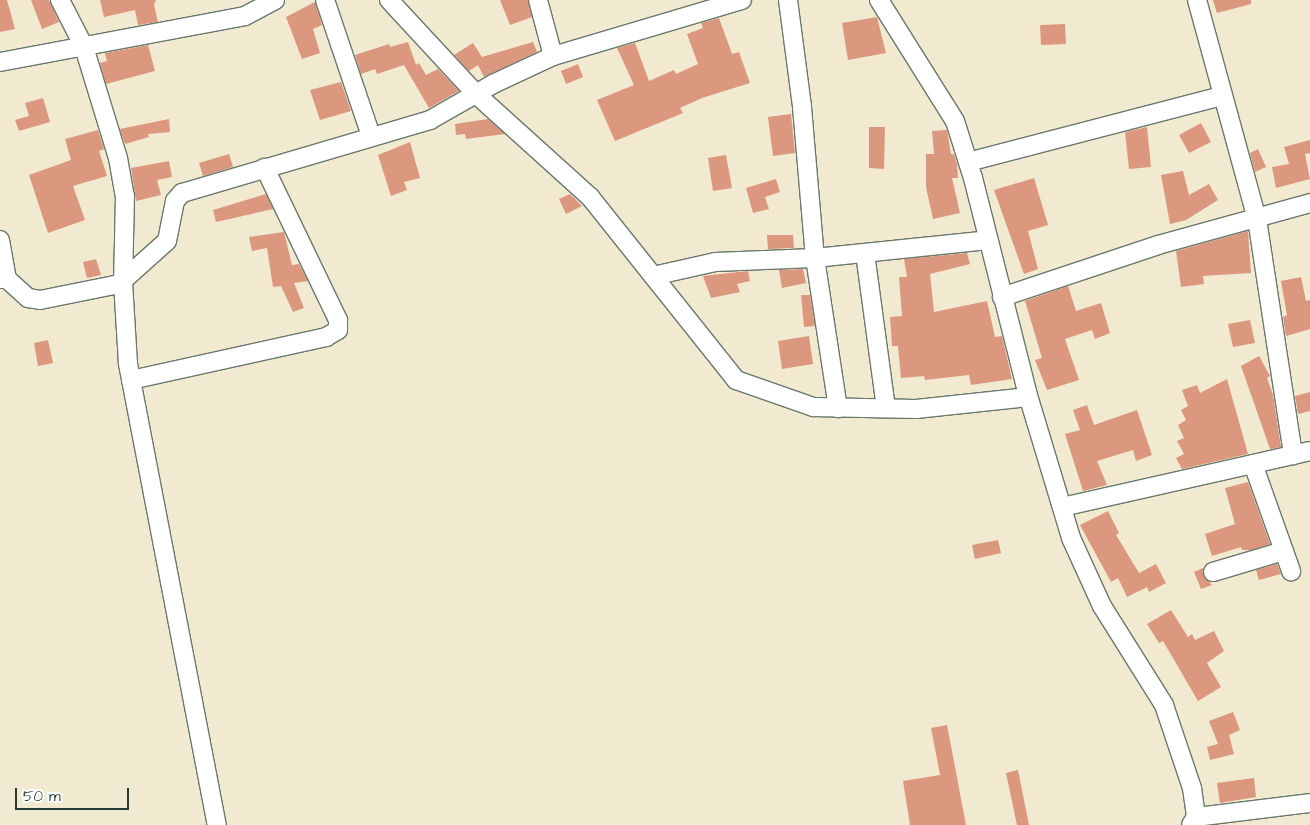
<!DOCTYPE html>
<style>
body{margin:0}
#map{position:relative;width:1310px;height:825px;overflow:hidden;background:#f1e9d0;font-family:"Architects Daughter",sans-serif}
div>[style]{position:absolute}
[style*='--x']{left:calc(var(--x)*1px);top:calc(var(--y)*1px);width:calc(var(--w)*1px);rotate:calc(var(--a)*1deg)}
.building>*{inset:0;background:#db987f}
.roads{filter:drop-shadow(1px 0 #68796b) drop-shadow(-1px 0 #68796b) drop-shadow(0 1px #68796b) drop-shadow(0 -1px #68796b)}
.street>*{height:18px;margin:-9px;padding:0 9px;transform-origin:9px;border-radius:9px;background:#fff}
span{translate:-50% -50%;white-space:nowrap;text-align:center;line-height:1.15;-webkit-text-stroke:4.5px #fff;paint-order:stroke}
.scale{position:absolute;left:15px;top:788px;width:114px;height:22px;box-sizing:border-box;border:2px solid #1f3d34;border-top:0;padding-left:6px;font-size:15px;line-height:18px;white-space:nowrap;color:#1f3d34;-webkit-text-stroke:4px #fff;paint-order:stroke}
</style>
<div id="map">
<div class="building">
<div style="clip-path:polygon(0 0,7px 0,15px 29px,0 32px)"></div>
<div style="clip-path:polygon(31px 0,49px 0,59px 22px,42px 29px)"></div>
<div style="clip-path:polygon(100px 0,156px 0,154px 5px,158px 22px,138px 25px,135px 10px,104px 17px)"></div>
<div style="clip-path:polygon(500px 0,528px 0,532px 17px,510px 25px)"></div>
<div style="clip-path:polygon(1213px 0,1251px 0,1251px 4px,1217px 13px)"></div>
<div style="clip-path:polygon(315px 2px,322px 25px,313px 29px,320px 53px,302px 59px,286px 17px)"></div>
<div style="clip-path:polygon(877px 17px,886px 53px,848px 60px,842px 23px)"></div>
<div style="clip-path:polygon(719px 18px,732px 54px,739px 52px,750px 83px,702px 98px,680px 108px,683px 113px,615px 141px,597px 100px,634px 85px,617px 48px,635px 43px,649px 81px,674px 70px,676px 74px,698px 64px,687px 34px,703px 28px,701px 23px)"></div>
<div style="clip-path:polygon(1065px 24px,1066px 44px,1041px 45px,1040px 25px)"></div>
<div style="clip-path:polygon(408px 42px,416px 65px,419px 63px,426px 75px,438px 69px,459px 91px,429px 108px,404px 65px,377px 74px,375px 69px,361px 74px,355px 55px,389px 44px,390px 47px)"></div>
<div style="clip-path:polygon(533px 42px,537px 52px,484px 77px,478px 65px,469px 71px,454px 55px,473px 43px,482px 57px)"></div>
<div style="clip-path:polygon(148px 45px,155px 71px,106px 84px,100px 63px,107px 61px,105px 53px)"></div>
<div style="clip-path:polygon(578px 64px,583px 77px,566px 84px,561px 71px)"></div>
<div style="clip-path:polygon(341px 82px,351px 111px,320px 120px,310px 90px)"></div>
<div style="clip-path:polygon(43px 98px,50px 122px,19px 131px,15px 120px,29px 116px,25px 103px)"></div>
<div style="clip-path:polygon(791px 114px,795px 153px,773px 156px,768px 117px)"></div>
<div style="clip-path:polygon(169px 119px,170px 132px,148px 134px,149px 137px,125px 144px,120px 129px)"></div>
<div style="clip-path:polygon(488px 119px,505px 134px,466px 139px,465px 134px,456px 135px,455px 124px)"></div>
<div style="clip-path:polygon(1201px 123px,1211px 142px,1189px 153px,1179px 135px)"></div>
<div style="clip-path:polygon(869px 127px,885px 127px,884px 169px,869px 168px)"></div>
<div style="clip-path:polygon(1147px 127px,1151px 167px,1129px 169px,1125px 132px)"></div>
<div style="clip-path:polygon(98px 130px,104px 149px,99px 151px,107px 176px,73px 186px,85px 220px,48px 233px,29px 175px,71px 160px,65px 139px)"></div>
<div style="clip-path:polygon(947px 130px,951px 154px,954px 154px,957px 164px,958px 178px,952px 178px,960px 213px,933px 219px,926px 187px,926px 154px,934px 154px,932px 131px)"></div>
<div style="clip-path:polygon(1310px 140px,1310px 153px,1305px 154px,1310px 179px,1276px 188px,1272px 167px,1289px 164px,1284px 147px)"></div>
<div style="clip-path:polygon(410px 142px,420px 178px,404px 182px,407px 190px,391px 196px,378px 155px)"></div>
<div style="clip-path:polygon(1258px 149px,1266px 167px,1255px 172px,1250px 153px)"></div>
<div style="clip-path:polygon(229px 154px,233px 167px,203px 176px,199px 163px)"></div>
<div style="clip-path:polygon(726px 155px,732px 188px,713px 191px,708px 158px)"></div>
<div style="clip-path:polygon(169px 161px,172px 177px,157px 180px,161px 195px,136px 201px,131px 168px)"></div>
<div style="clip-path:polygon(1183px 171px,1189px 195px,1209px 184px,1218px 200px,1186px 220px,1170px 224px,1161px 175px)"></div>
<div style="clip-path:polygon(1034px 178px,1048px 225px,1028px 231px,1038px 269px,1024px 274px,994px 190px)"></div>
<div style="clip-path:polygon(776px 179px,780px 192px,765px 197px,769px 209px,753px 213px,746px 188px)"></div>
<div style="clip-path:polygon(266px 194px,273px 209px,216px 222px,213px 210px)"></div>
<div style="clip-path:polygon(570px 194px,582px 206px,566px 214px,559px 199px)"></div>
<div style="clip-path:polygon(1248px 231px,1251px 273px,1203px 276px,1204px 284px,1181px 287px,1176px 251px)"></div>
<div style="clip-path:polygon(284px 232px,292px 265px,299px 264px,308px 281px,294px 283px,304px 308px,293px 312px,281px 286px,273px 287px,267px 248px,252px 251px,249px 237px)"></div>
<div style="clip-path:polygon(767px 235px,793px 235px,794px 248px,768px 249px)"></div>
<div style="clip-path:polygon(967px 253px,970px 264px,930px 274px,934px 312px,987px 301px,995px 337px,1002px 336px,1012px 379px,971px 385px,969px 375px,925px 380px,924px 376px,901px 378px,898px 346px,892px 346px,890px 317px,902px 316px,899px 277px,907px 277px,904px 259px)"></div>
<div style="clip-path:polygon(96px 259px,101px 275px,87px 278px,83px 262px)"></div>
<div style="clip-path:polygon(803px 269px,806px 283px,782px 288px,779px 270px)"></div>
<div style="clip-path:polygon(748px 271px,750px 281px,737px 284px,740px 292px,711px 298px,703px 276px)"></div>
<div style="clip-path:polygon(1301px 277px,1306px 301px,1310px 300px,1310px 329px,1286px 336px,1283px 317px,1287px 315px,1281px 281px)"></div>
<div style="clip-path:polygon(1068px 286px,1076px 311px,1101px 303px,1110px 333px,1095px 339px,1092px 330px,1065px 339px,1079px 380px,1047px 390px,1035px 360px,1042px 358px,1025px 301px)"></div>
<div style="clip-path:polygon(801px 295px,810px 295px,815px 326px,804px 327px)"></div>
<div style="clip-path:polygon(1250px 320px,1255px 343px,1233px 347px,1228px 324px)"></div>
<div style="clip-path:polygon(809px 336px,813px 364px,782px 369px,778px 341px)"></div>
<div style="clip-path:polygon(48px 340px,53px 363px,38px 366px,34px 343px)"></div>
<div style="clip-path:polygon(1259px 356px,1270px 376px,1267px 378px,1273px 395px,1281px 447px,1270px 449px,1241px 366px)"></div>
<div style="clip-path:polygon(1227px 379px,1248px 454px,1182px 469px,1176px 458px,1184px 454px,1177px 441px,1184px 438px,1178px 425px,1186px 420px,1181px 410px,1188px 406px,1182px 390px,1197px 385px,1200px 393px)"></div>
<div style="clip-path:polygon(1310px 392px,1310px 411px,1298px 414px,1295px 396px)"></div>
<div style="clip-path:polygon(1087px 405px,1094px 425px,1137px 410px,1152px 455px,1136px 461px,1133px 450px,1097px 461px,1107px 485px,1083px 491px,1065px 434px,1080px 430px,1073px 410px)"></div>
<div style="clip-path:polygon(1248px 482px,1270px 544px,1252px 550px,1242px 550px,1241px 547px,1212px 556px,1205px 534px,1235px 524px,1225px 488px)"></div>
<div style="clip-path:polygon(1108px 511px,1119px 533px,1116px 535px,1139px 573px,1156px 564px,1166px 583px,1149px 592px,1147px 587px,1127px 597px,1118px 578px,1111px 582px,1080px 525px)"></div>
<div style="clip-path:polygon(998px 540px,1001px 553px,975px 559px,972px 545px)"></div>
<div style="clip-path:polygon(1277px 564px,1281px 574px,1259px 580px,1256px 570px)"></div>
<div style="clip-path:polygon(1203px 568px,1203px 575px,1212px 585px,1201px 589px,1194px 572px)"></div>
<div style="clip-path:polygon(1171px 610px,1188px 637px,1192px 634px,1195px 640px,1214px 631px,1224px 651px,1207px 663px,1221px 687px,1198px 701px,1163px 641px,1159px 643px,1147px 624px)"></div>
<div style="clip-path:polygon(1233px 712px,1240px 730px,1229px 735px,1234px 754px,1210px 760px,1207px 747px,1218px 744px,1209px 721px)"></div>
<div style="clip-path:polygon(947px 725px,966px 825px,910px 825px,903px 781px,940px 775px,931px 728px)"></div>
<div style="clip-path:polygon(1018px 770px,1029px 825px,1017px 825px,1006px 773px)"></div>
<div style="clip-path:polygon(1254px 778px,1256px 797px,1220px 803px,1217px 783px)"></div>
</div>
<div class="roads">
<div class="street">
<div style="--x:60;--y:0;--w:53;--a:62.9"></div>
<div style="--x:84;--y:47;--w:116;--a:73"></div>
<div style="--x:118;--y:158;--w:39;--a:80"></div>
<div style="--x:125;--y:196;--w:86;--a:91.3"></div>
<div style="--x:123;--y:282;--w:82;--a:86.5"></div>
<div style="--x:128;--y:364;--w:470;--a:79.1"></div>
<div style="--x:325;--y:0;--w:144;--a:71.3"></div>
<div style="--x:389;--y:0;--w:128;--a:47.2"></div>
<div style="--x:476;--y:94;--w:154;--a:42.1"></div>
<div style="--x:590;--y:197;--w:234;--a:51.4"></div>
<div style="--x:736;--y:380;--w:82;--a:19.3"></div>
<div style="--x:813;--y:407;--w:103;--a:1.1"></div>
<div style="--x:916;--y:409;--w:113;--a:-6.1"></div>
<div style="--x:538;--y:0;--w:58;--a:75"></div>
<div style="--x:788;--y:0;--w:108;--a:82.5"></div>
<div style="--x:802;--y:107;--w:152;--a:85.1"></div>
<div style="--x:815;--y:258;--w:174;--a:-5.9"></div>
<div style="--x:879;--y:0;--w:143;--a:57.9"></div>
<div style="--x:955;--y:121;--w:60;--a:72.5"></div>
<div style="--x:973;--y:178;--w:221;--a:75.8"></div>
<div style="--x:1027;--y:392;--w:152;--a:73.2"></div>
<div style="--x:1071;--y:538;--w:75;--a:65.5"></div>
<div style="--x:1102;--y:606;--w:117;--a:57.9"></div>
<div style="--x:1164;--y:705;--w:88;--a:71.4"></div>
<div style="--x:1192;--y:788;--w:29;--a:82"></div>
<div style="--x:1196;--y:817;--w:9;--a:122"></div>
<div style="--x:1197;--y:0;--w:227;--a:74.7"></div>
<div style="--x:1257;--y:219;--w:239;--a:81.3"></div>
<div style="--x:0;--y:62;--w:249;--a:-10.6"></div>
<div style="--x:245;--y:16;--w:34;--a:-28"></div>
<div style="--x:968;--y:162;--w:262;--a:-14.6"></div>
<div style="--x:0;--y:240;--w:40;--a:80"></div>
<div style="--x:865;--y:253;--w:156;--a:82.3"></div>
<div style="--x:653;--y:276;--w:64;--a:-12.7"></div>
<div style="--x:715;--y:262;--w:100;--a:-2.3"></div>
<div style="--x:815;--y:258;--w:152;--a:81.3"></div>
<div style="--x:0;--y:279;--w:7;--a:0"></div>
<div style="--x:7;--y:279;--w:28;--a:42"></div>
<div style="--x:28;--y:298;--w:12;--a:9"></div>
<div style="--x:40;--y:300;--w:81;--a:-11.4"></div>
<div style="--x:119;--y:284;--w:64;--a:-41.9"></div>
<div style="--x:167;--y:241;--w:41;--a:-78.7"></div>
<div style="--x:175;--y:201;--w:11;--a:-49"></div>
<div style="--x:182;--y:193;--w:259;--a:-16.4"></div>
<div style="--x:430;--y:120;--w:73;--a:-29.7"></div>
<div style="--x:493;--y:84;--w:66;--a:-25"></div>
<div style="--x:553;--y:56;--w:197;--a:-16.5"></div>
<div style="--x:1002;--y:297;--w:164;--a:-18.4"></div>
<div style="--x:1158;--y:245;--w:158;--a:-15.4"></div>
<div style="--x:131;--y:380;--w:200;--a:-12.4"></div>
<div style="--x:326;--y:337;--w:14;--a:-30"></div>
<div style="--x:338;--y:330;--w:10;--a:-90"></div>
<div style="--x:338;--y:320;--w:169;--a:-115.7"></div>
<div style="--x:1253;--y:464;--w:58;--a:-12.8"></div>
<div style="--x:1062;--y:507;--w:196;--a:-12.7"></div>
<div style="--x:1253;--y:464;--w:114;--a:70.4"></div>
<div style="--x:1213;--y:572;--w:74;--a:-16.5"></div>
<div style="--x:1196;--y:817;--w:115;--a:-7"></div>
</div>
</div>
<div class="scale">50 m</div>
</div>
